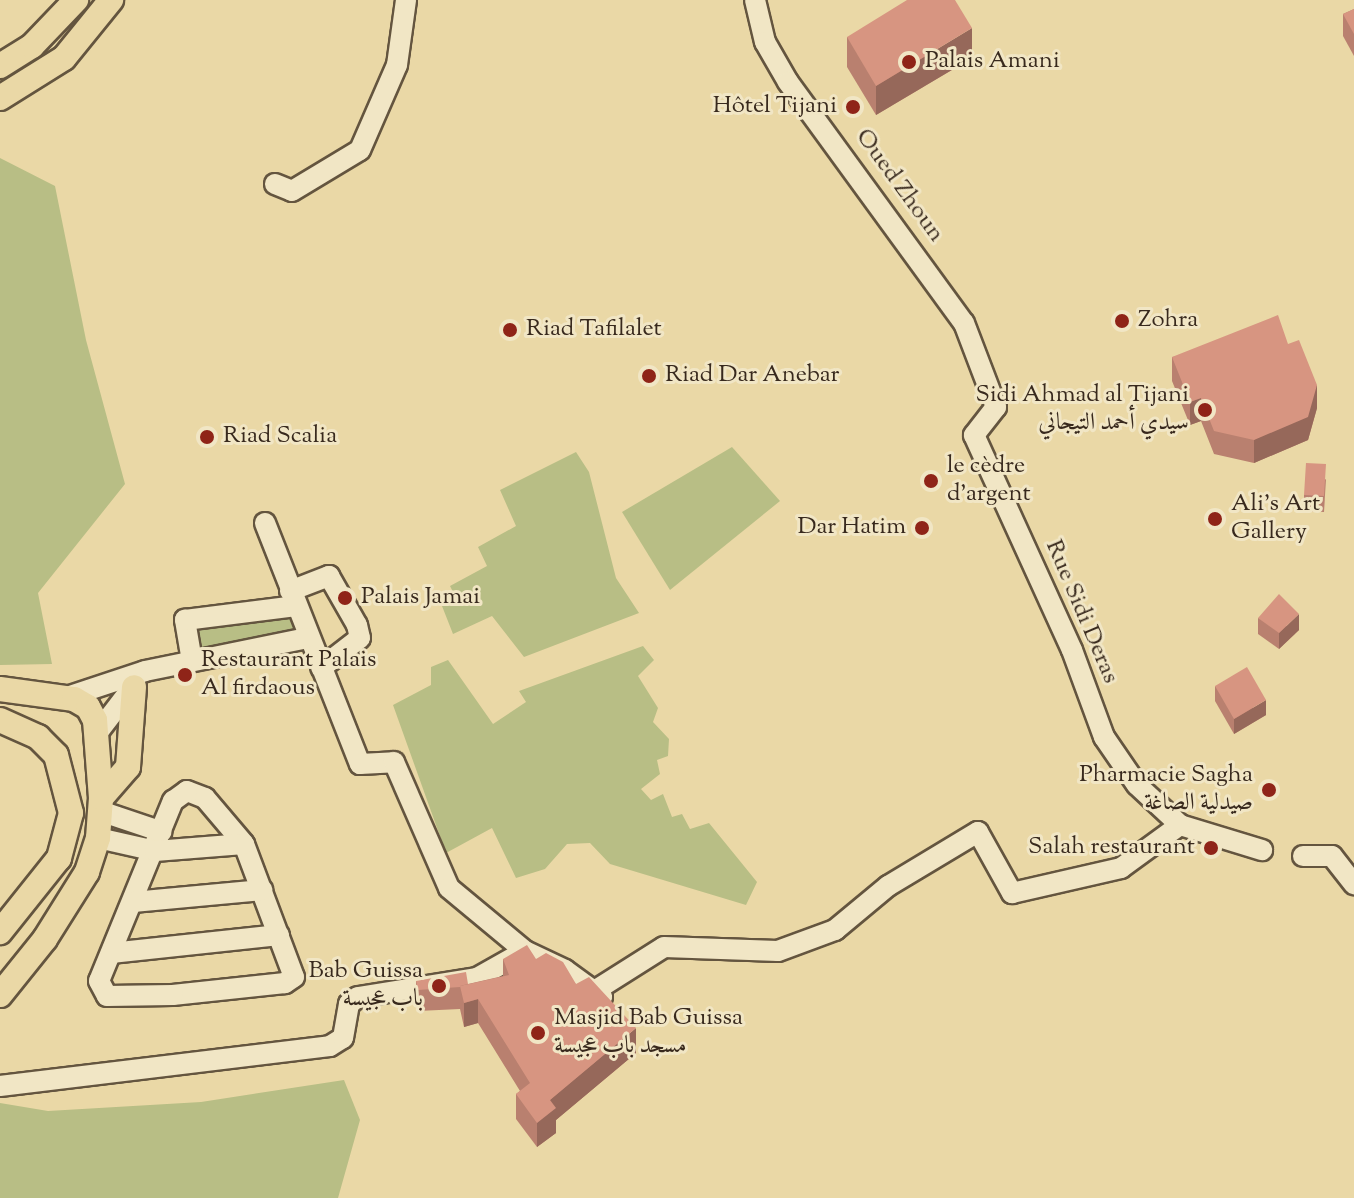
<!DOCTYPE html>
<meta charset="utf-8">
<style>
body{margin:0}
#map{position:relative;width:1354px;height:1198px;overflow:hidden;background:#ead8a6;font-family:"Sorts Mill Goudy",Amiri,serif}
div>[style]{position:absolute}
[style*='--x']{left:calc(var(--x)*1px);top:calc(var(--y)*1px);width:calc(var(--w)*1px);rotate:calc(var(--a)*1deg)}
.green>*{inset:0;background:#b8be85}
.roads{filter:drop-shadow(2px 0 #64553f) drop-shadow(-2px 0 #64553f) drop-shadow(0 2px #64553f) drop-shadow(0 -2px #64553f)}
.minor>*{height:20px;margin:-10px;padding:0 10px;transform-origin:10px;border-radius:10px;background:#f1e6c5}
.major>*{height:24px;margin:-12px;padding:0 12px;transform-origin:12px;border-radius:12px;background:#ead8a6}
.wall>*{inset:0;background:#b9806f}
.shaded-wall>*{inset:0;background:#96685a}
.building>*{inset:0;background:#d79581}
.dots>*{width:22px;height:22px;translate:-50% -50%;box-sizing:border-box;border:4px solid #f1e6c5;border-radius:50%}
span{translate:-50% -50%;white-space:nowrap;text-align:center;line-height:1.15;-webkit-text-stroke:6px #f1e6c5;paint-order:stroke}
.poi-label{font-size:24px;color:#38291d}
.left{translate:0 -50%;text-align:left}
.right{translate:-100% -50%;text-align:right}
.street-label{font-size:24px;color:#38291d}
</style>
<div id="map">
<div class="green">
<div style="clip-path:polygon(0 158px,55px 186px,86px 340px,125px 484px,38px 593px,52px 664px,0 665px)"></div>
<div style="clip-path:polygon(732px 447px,780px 501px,670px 590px,622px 512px)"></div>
<div style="clip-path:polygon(576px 452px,589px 472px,616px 578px,639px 613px,524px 657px,492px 616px,453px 634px,442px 606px,457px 600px,450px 586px,487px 566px,478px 547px,516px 526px,500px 490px)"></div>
<div style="clip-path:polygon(303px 603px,315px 634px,193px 658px,186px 620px)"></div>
<div style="clip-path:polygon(643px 646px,654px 660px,638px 676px,658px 708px,653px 722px,669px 739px,668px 756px,657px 760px,660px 774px,641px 789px,651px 800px,663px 794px,672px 817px,682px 814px,690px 829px,709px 823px,757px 882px,746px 905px,610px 864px,590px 843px,567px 844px,545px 869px,516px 878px,492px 828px,446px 853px,393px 705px,431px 685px,431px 667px,448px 660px,493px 724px,526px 702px,519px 691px)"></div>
<div style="clip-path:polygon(344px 1080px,360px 1120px,338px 1198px,0 1198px,0 1103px,48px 1111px,201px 1102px)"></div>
</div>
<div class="roads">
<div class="minor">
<div style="--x:755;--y:0;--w:43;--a:76.6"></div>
<div style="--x:765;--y:42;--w:46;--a:60.1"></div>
<div style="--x:788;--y:82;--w:298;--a:53.9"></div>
<div style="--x:964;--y:323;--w:90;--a:69.1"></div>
<div style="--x:996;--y:407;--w:36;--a:128"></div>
<div style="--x:974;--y:435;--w:236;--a:65.5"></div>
<div style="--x:1072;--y:650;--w:93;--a:69.8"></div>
<div style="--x:1104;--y:737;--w:58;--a:55.5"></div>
<div style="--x:1137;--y:785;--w:59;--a:42.9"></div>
<div style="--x:1180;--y:825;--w:86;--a:17"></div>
<div style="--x:275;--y:184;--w:18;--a:22"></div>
<div style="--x:292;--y:191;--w:79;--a:-31.1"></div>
<div style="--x:360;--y:150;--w:93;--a:-66.5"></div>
<div style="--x:397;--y:65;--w:66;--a:-82.1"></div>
<div style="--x:265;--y:523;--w:259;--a:68.5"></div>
<div style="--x:360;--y:764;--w:34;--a:-3"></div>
<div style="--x:394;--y:762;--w:137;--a:66.4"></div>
<div style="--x:449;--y:888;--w:99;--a:39.7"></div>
<div style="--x:525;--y:951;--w:44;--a:25.4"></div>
<div style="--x:565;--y:970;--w:46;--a:36.1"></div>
<div style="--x:290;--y:591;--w:42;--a:-21"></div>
<div style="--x:329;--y:576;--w:56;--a:60.3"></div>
<div style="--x:357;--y:625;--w:13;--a:77"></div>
<div style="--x:360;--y:638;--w:49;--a:142.4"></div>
<div style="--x:192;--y:661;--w:42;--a:-99.7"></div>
<div style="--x:185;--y:620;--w:112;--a:-7.2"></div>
<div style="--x:64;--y:698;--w:85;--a:-18.4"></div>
<div style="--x:145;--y:671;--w:165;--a:-11.5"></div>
<div style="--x:95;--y:736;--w:66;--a:-52.4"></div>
<div style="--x:187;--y:791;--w:19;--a:21"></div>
<div style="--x:205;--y:798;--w:60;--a:49.7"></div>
<div style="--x:244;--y:844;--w:142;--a:69.4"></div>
<div style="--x:294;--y:977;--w:11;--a:146"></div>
<div style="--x:285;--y:983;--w:113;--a:173.9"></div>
<div style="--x:173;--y:995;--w:66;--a:179.1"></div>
<div style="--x:107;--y:996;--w:17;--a:-118"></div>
<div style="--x:99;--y:981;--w:195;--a:-67.7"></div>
<div style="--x:173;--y:801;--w:17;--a:-36"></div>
<div style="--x:100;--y:811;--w:65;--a:18.7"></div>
<div style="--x:98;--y:838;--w:58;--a:12.8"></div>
<div style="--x:155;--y:851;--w:89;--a:-4.5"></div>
<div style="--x:1303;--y:856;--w:29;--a:0"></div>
<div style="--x:1332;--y:856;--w:36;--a:52"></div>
<div style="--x:133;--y:902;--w:130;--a:-5.3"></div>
<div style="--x:111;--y:953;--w:169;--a:-6.1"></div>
<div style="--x:596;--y:990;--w:80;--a:-32.3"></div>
<div style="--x:664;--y:947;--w:114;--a:2"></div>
<div style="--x:778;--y:951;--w:61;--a:-20.2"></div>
<div style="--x:835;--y:930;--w:69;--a:-39.7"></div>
<div style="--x:888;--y:886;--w:105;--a:-31"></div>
<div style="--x:978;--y:832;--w:70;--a:60.9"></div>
<div style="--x:1012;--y:893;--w:112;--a:-12.9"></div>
<div style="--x:1121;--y:868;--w:73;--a:-36.1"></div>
<div style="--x:0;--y:1086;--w:332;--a:-6.9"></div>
<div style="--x:330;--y:1046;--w:15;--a:-32"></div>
<div style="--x:343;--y:1038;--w:35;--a:-80"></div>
<div style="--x:349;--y:1004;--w:11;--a:-38"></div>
<div style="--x:358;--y:997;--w:121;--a:-9.1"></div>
<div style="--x:477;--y:978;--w:53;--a:-29.5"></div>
</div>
<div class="major">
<div style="--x:0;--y:66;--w:38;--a:-32"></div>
<div style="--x:32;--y:46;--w:64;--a:-46.3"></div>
<div style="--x:0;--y:98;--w:75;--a:-32"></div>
<div style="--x:64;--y:58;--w:75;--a:-51"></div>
<div style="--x:0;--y:689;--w:75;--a:7.7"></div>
<div style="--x:74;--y:699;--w:16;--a:30"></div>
<div style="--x:88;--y:707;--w:15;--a:62"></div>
<div style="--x:95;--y:720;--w:78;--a:85.6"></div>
<div style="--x:101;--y:798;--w:40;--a:94.3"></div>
<div style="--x:98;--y:838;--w:36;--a:108"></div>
<div style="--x:87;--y:872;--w:79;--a:122.1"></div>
<div style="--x:45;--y:939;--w:72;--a:128.8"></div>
<div style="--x:0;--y:720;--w:42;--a:24.1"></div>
<div style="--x:38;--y:737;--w:25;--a:45"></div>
<div style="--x:56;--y:755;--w:60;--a:75.5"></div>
<div style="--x:71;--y:813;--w:47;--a:104.9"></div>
<div style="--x:59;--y:858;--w:95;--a:128.6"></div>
<div style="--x:101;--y:798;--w:41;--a:-48.9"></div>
<div style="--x:128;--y:767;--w:80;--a:-85.7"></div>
</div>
</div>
<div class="wall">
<div style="clip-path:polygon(1354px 9px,1354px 56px,1343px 36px,1343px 14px)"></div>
<div style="clip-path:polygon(847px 37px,972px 58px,876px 115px,847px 67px)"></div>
<div style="clip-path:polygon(1288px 344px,1317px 408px,1308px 440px,1254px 463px,1214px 454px,1201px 421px,1190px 425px,1172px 381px,1172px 357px)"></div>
<div style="clip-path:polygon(1326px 479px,1324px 512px,1304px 511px,1304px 495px)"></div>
<div style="clip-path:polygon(1258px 618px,1299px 630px,1279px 649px,1258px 634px)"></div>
<div style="clip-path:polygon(1215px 686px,1266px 715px,1234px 734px,1215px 701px)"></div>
<div style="clip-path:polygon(503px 959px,536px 959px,576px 984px,636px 1053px,556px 1120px,556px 1133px,537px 1147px,516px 1119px,516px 1094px,520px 1091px,478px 1023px,464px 1027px,460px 1009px,418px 1011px,416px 1002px,416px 981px,468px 984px,503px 976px)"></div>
</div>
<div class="shaded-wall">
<div style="clip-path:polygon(972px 28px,972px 58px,876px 115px,876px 86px)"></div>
<div style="clip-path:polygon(1317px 385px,1317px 408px,1308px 440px,1254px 463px,1254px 440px)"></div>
<div style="clip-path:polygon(1201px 398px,1201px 421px,1190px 425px,1190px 402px)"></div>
<div style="clip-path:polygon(1299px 614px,1299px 630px,1279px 649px,1279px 633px)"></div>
<div style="clip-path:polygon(1266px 700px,1266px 715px,1234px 734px,1234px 719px)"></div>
<div style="clip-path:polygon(478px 999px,478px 1023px,464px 1027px,464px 1003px)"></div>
<div style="clip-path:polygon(636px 1028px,636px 1053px,556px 1120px,556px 1133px,537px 1147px,537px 1123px,550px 1100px)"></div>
</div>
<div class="building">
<div style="clip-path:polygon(907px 0,955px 0,972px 28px,876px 86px,847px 37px)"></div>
<div style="clip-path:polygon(1354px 9px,1354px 34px,1343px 14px)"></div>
<div style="clip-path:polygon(1278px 315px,1288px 344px,1299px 340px,1317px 385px,1308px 417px,1254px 440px,1214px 431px,1201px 398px,1190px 402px,1172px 357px)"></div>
<div style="clip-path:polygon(1306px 463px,1326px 464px,1324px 496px,1304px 495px)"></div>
<div style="clip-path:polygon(1279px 594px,1299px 614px,1279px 633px,1258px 618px)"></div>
<div style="clip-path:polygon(1247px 667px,1266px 700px,1234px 719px,1215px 686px)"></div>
<div style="clip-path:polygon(527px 945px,536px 959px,546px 953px,563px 962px,576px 984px,589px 977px,636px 1028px,550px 1100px,556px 1108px,537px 1123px,516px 1094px,530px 1083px,478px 999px,464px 1003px,460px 986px,509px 975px,503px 959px)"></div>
<div style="clip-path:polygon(466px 972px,468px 984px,460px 986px,460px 987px,418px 990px,416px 981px)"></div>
</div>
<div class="dots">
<div style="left:909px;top:62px;background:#8f2418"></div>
<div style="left:853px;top:107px;background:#8f2418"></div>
<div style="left:1122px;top:321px;background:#8f2418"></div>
<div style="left:510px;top:330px;background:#8f2418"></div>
<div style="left:649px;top:376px;background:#8f2418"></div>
<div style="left:1205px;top:410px;background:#8f2418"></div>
<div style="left:207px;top:437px;background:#8f2418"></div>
<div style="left:931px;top:481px;background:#8f2418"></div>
<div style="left:1215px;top:519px;background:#8f2418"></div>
<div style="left:922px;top:528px;background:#8f2418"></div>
<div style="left:345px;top:598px;background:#8f2418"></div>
<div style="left:185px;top:675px;background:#8f2418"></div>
<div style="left:1269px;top:790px;background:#8f2418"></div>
<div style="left:1211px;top:848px;background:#8f2418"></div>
<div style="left:439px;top:986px;background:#8f2418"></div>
<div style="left:538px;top:1033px;background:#8f2418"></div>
</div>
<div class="poi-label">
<span class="left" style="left:925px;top:62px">Palais Amani</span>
<span class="right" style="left:837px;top:107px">Hôtel Tijani</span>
<span class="left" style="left:1138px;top:321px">Zohra</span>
<span class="left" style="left:526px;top:330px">Riad Tafilalet</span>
<span class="left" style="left:665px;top:376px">Riad Dar Anebar</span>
<span class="right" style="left:1189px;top:410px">Sidi Ahmad al Tijani<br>سيدي أحمد التيجاني</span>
<span class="left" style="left:223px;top:437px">Riad Scalia</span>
<span class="left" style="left:947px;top:481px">le cèdre<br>d'argent</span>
<span class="left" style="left:1231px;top:519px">Ali's Art<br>Gallery</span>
<span class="right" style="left:906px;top:528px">Dar Hatim</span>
<span class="left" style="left:361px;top:598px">Palais Jamai</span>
<span class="left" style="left:201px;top:675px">Restaurant Palais<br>Al firdaous</span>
<span class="right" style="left:1253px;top:790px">Pharmacie Sagha<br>صيدلية الصاغة</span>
<span class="right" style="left:1195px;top:848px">Salah restaurant</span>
<span class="right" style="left:423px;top:986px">Bab Guissa<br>باب عجيسة</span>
<span class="left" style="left:554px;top:1033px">Masjid Bab Guissa<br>مسجد باب عجيسة</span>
</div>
<div class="street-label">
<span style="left:899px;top:186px;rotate:54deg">Oued Zhoun</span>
<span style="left:1081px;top:612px;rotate:67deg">Rue Sidi Deras</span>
</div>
</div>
